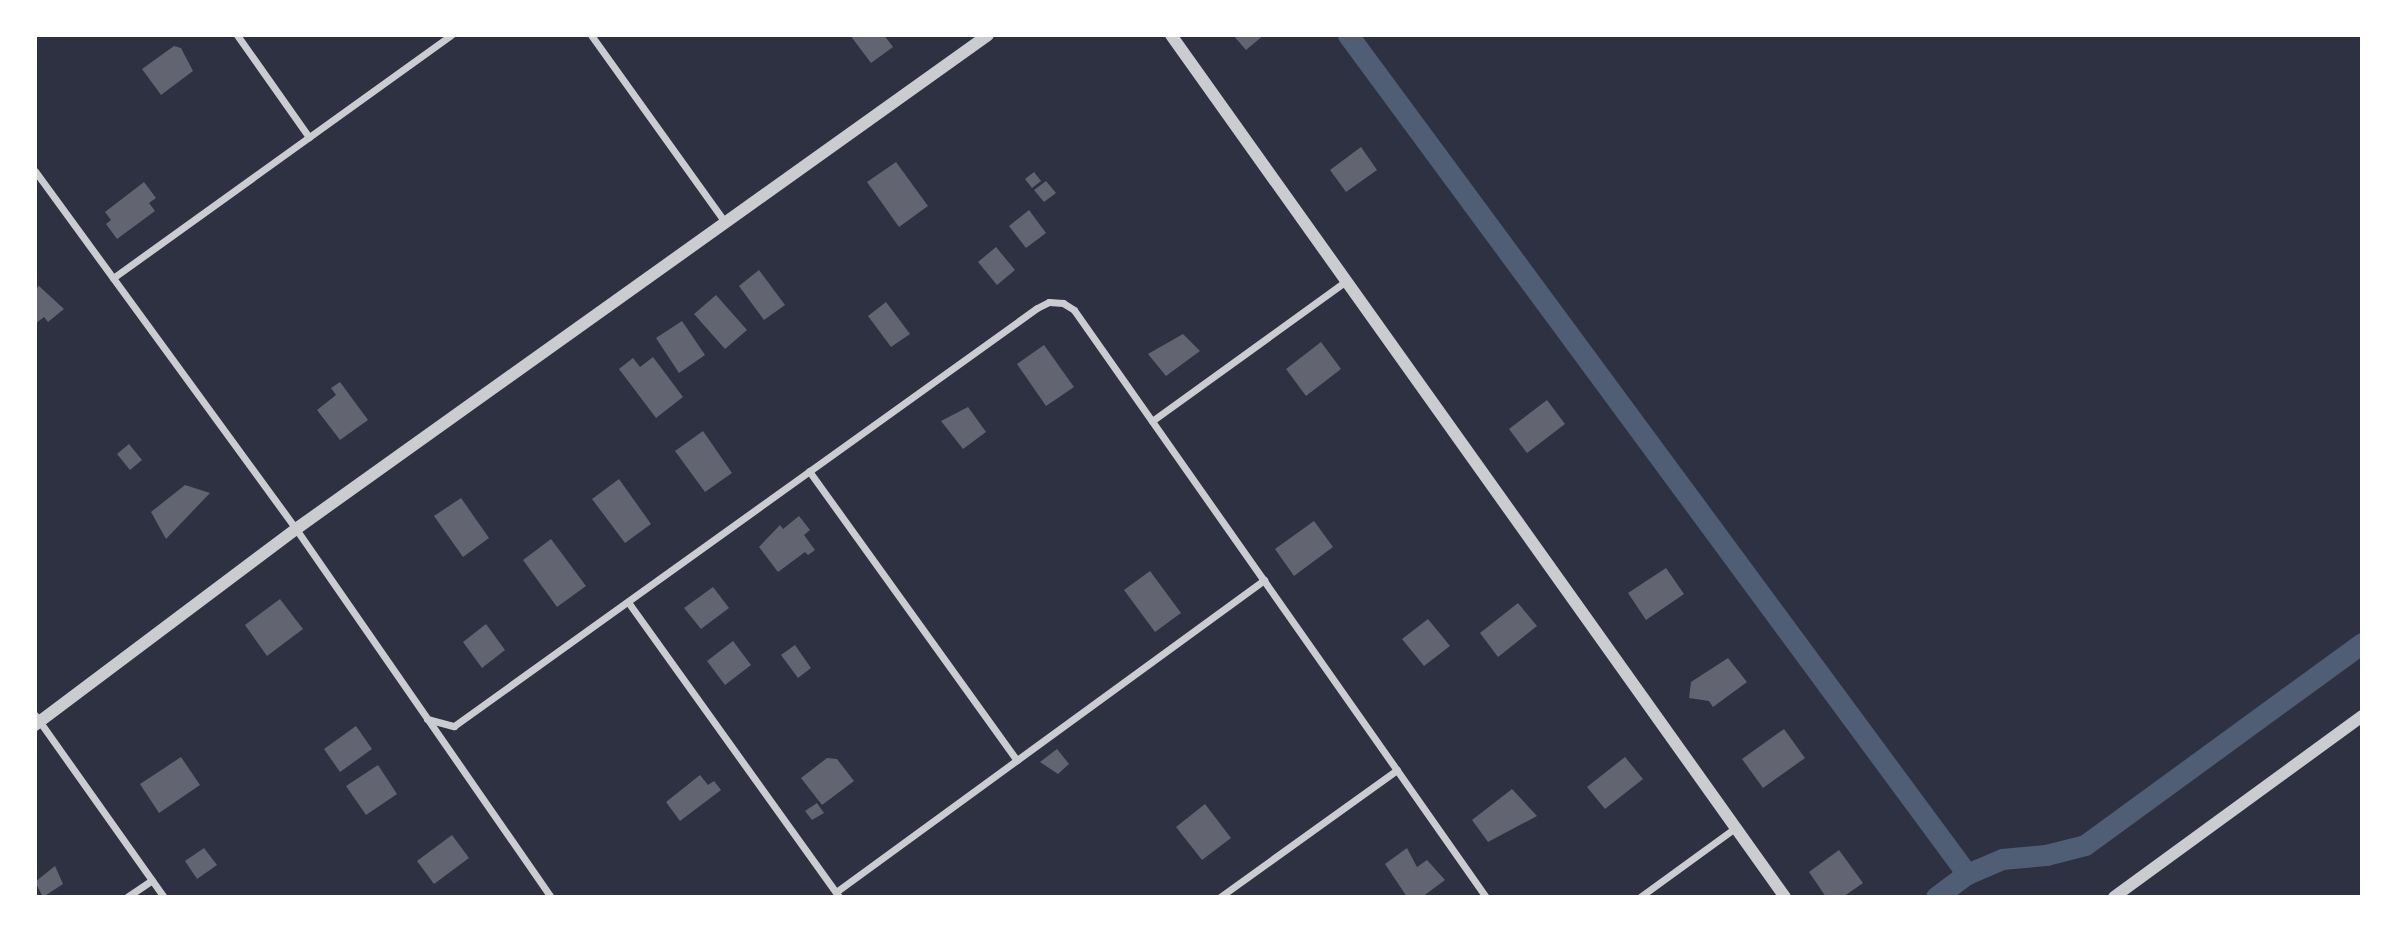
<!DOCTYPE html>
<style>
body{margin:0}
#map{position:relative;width:2397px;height:932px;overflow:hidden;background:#2d3142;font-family:"Fira Sans Condensed",sans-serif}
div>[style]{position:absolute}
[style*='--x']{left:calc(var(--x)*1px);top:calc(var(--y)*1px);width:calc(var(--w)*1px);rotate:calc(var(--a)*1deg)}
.canal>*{height:21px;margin:-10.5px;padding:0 10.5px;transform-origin:10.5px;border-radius:10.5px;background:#4f5d75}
.building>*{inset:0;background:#626471}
.minor>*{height:7px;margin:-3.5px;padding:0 3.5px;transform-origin:3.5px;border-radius:3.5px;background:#caccd0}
.tertiary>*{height:12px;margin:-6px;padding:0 6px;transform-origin:6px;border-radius:6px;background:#caccd0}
span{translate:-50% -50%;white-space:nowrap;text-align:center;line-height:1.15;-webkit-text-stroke:7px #fff;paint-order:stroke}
.frame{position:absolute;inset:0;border:37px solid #fff;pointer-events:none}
</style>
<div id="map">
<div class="canal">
<div style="--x:1348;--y:35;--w:1043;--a:53.58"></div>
<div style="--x:1936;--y:897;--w:39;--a:-37"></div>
<div style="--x:1967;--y:874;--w:38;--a:-23"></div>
<div style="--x:2002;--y:859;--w:44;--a:-5.2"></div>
<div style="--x:2046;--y:855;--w:40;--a:-14.4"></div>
<div style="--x:2085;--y:845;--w:343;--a:-36.1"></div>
</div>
<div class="building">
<div style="clip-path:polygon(850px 35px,884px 35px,893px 47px,871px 63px)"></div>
<div style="clip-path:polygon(1233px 35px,1264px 35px,1246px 50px)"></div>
<div style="clip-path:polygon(174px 46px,181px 48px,193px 71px,161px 95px,142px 69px)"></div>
<div style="clip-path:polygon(1361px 147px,1377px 170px,1346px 192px,1330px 170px)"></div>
<div style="clip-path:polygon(896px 162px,928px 206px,899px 227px,867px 182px)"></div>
<div style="clip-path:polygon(1034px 172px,1041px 181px,1032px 188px,1025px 179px)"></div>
<div style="clip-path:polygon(1046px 181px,1056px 193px,1044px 202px,1034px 190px)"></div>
<div style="clip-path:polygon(144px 182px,156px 198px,149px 203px,155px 211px,117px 239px,106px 224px,111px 220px,105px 212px)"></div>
<div style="clip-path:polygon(1029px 210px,1046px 233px,1026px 248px,1009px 226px)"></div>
<div style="clip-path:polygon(996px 247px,1015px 270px,997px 285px,978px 262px)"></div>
<div style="clip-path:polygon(759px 270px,785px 305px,764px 320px,739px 286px)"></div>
<div style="clip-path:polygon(39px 286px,64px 309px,48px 322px,44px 317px,35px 324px,35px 289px)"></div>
<div style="clip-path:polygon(716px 295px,747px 330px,725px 349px,694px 314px)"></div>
<div style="clip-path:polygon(886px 302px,910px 334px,891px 347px,868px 316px)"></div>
<div style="clip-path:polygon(682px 321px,705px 355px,679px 373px,656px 338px)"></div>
<div style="clip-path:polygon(1183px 334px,1200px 351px,1166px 376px,1148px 354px)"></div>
<div style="clip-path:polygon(1321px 342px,1341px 369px,1306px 396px,1286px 369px)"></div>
<div style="clip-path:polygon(1044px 345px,1074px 387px,1046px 406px,1017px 364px)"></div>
<div style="clip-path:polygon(653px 357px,683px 397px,656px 418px,619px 369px,633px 358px,640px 367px)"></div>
<div style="clip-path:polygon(340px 382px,368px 420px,340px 440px,317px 410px,336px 395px,331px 388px)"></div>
<div style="clip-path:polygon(1547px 400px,1565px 424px,1527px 453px,1509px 429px)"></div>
<div style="clip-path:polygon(968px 407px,986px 432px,963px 449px,941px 421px)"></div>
<div style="clip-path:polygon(703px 431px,732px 473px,705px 492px,675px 451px)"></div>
<div style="clip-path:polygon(129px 444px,142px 460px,130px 470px,117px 454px)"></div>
<div style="clip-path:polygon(619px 479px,651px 524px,625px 543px,592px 499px)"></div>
<div style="clip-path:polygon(185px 485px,210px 493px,166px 539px,151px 512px)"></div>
<div style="clip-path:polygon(461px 498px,489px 538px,463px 557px,434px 516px)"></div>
<div style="clip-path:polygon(799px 516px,810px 530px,804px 535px,815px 550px,808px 555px,805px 552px,778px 572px,759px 547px,780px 525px,783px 529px)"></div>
<div style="clip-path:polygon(1314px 521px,1333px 547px,1294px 576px,1275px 549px)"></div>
<div style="clip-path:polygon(551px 539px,586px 586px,557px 607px,523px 560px)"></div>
<div style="clip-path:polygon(1666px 568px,1684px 594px,1646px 620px,1628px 593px)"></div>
<div style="clip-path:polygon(1150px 571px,1181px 613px,1155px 632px,1124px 590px)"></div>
<div style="clip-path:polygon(713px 587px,729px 608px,701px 629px,684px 608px)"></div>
<div style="clip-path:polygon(280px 599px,303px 629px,267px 656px,245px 625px)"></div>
<div style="clip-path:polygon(1518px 603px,1537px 626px,1498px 657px,1480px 633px)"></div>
<div style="clip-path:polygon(1428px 619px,1450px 646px,1424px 666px,1402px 639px)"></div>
<div style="clip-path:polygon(486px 624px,505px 650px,482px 668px,463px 642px)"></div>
<div style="clip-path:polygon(733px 641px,751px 665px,725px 685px,707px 661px)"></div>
<div style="clip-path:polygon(795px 645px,811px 668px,798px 678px,781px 655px)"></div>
<div style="clip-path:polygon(1728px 658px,1747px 682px,1713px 707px,1709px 701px,1689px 698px,1691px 682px)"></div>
<div style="clip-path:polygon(356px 726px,372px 749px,340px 772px,324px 749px)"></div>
<div style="clip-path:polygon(1784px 729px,1805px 758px,1763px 788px,1742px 759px)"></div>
<div style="clip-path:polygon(1057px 749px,1069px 764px,1058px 774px,1040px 762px)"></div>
<div style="clip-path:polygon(181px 757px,200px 785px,159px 813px,140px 784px)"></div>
<div style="clip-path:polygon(1625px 757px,1643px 779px,1605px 809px,1587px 787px)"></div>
<div style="clip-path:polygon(827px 758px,837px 759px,854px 781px,822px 805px,801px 778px)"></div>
<div style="clip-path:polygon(378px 765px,397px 794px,366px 815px,346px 786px)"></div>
<div style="clip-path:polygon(700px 775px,708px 785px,714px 781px,721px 790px,680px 821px,666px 802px)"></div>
<div style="clip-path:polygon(1512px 789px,1537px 816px,1488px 842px,1472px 820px)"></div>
<div style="clip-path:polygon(817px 803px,824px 813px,812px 820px,805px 811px)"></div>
<div style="clip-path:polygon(1205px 804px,1231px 838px,1202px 860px,1176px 827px)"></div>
<div style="clip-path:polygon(452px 835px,469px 858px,434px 884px,417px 861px)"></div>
<div style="clip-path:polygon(204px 848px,217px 865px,197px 879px,185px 861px)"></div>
<div style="clip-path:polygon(1407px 848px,1417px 867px,1427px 860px,1445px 880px,1422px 897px,1407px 897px,1385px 864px)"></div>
<div style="clip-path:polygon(1839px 850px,1863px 883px,1843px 897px,1826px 897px,1809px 872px)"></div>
<div style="clip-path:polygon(55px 866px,63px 884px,43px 897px,35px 882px)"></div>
</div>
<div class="minor">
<div style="--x:237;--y:35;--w:125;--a:54.8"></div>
<div style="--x:591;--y:35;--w:230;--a:54.4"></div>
<div style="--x:35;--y:171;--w:443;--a:53.9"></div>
<div style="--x:296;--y:529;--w:448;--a:55.3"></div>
<div style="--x:113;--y:278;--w:416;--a:-35.7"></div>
<div style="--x:1152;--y:421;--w:239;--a:-35.8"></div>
<div style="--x:809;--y:471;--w:356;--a:54.3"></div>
<div style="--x:628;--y:602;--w:363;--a:54.4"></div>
<div style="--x:35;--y:715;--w:223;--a:54.7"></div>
<div style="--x:427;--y:719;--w:28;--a:15"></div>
<div style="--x:454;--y:726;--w:717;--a:-35.64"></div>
<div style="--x:1037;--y:308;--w:13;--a:-27"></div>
<div style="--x:1049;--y:302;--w:14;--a:4"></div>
<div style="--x:1063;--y:303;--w:13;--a:32"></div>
<div style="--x:1074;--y:310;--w:717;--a:54.94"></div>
<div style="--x:836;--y:892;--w:530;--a:-36.09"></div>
<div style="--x:127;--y:897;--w:30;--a:-34"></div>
<div style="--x:1220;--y:897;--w:218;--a:-35.7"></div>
<div style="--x:1640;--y:897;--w:117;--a:-36"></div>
</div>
<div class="tertiary">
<div style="--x:1171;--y:35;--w:1058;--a:54.54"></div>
<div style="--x:35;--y:725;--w:326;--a:-36.9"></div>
<div style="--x:296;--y:529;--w:850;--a:-35.52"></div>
<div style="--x:2114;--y:897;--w:307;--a:-36.1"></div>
</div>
<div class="frame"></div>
</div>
